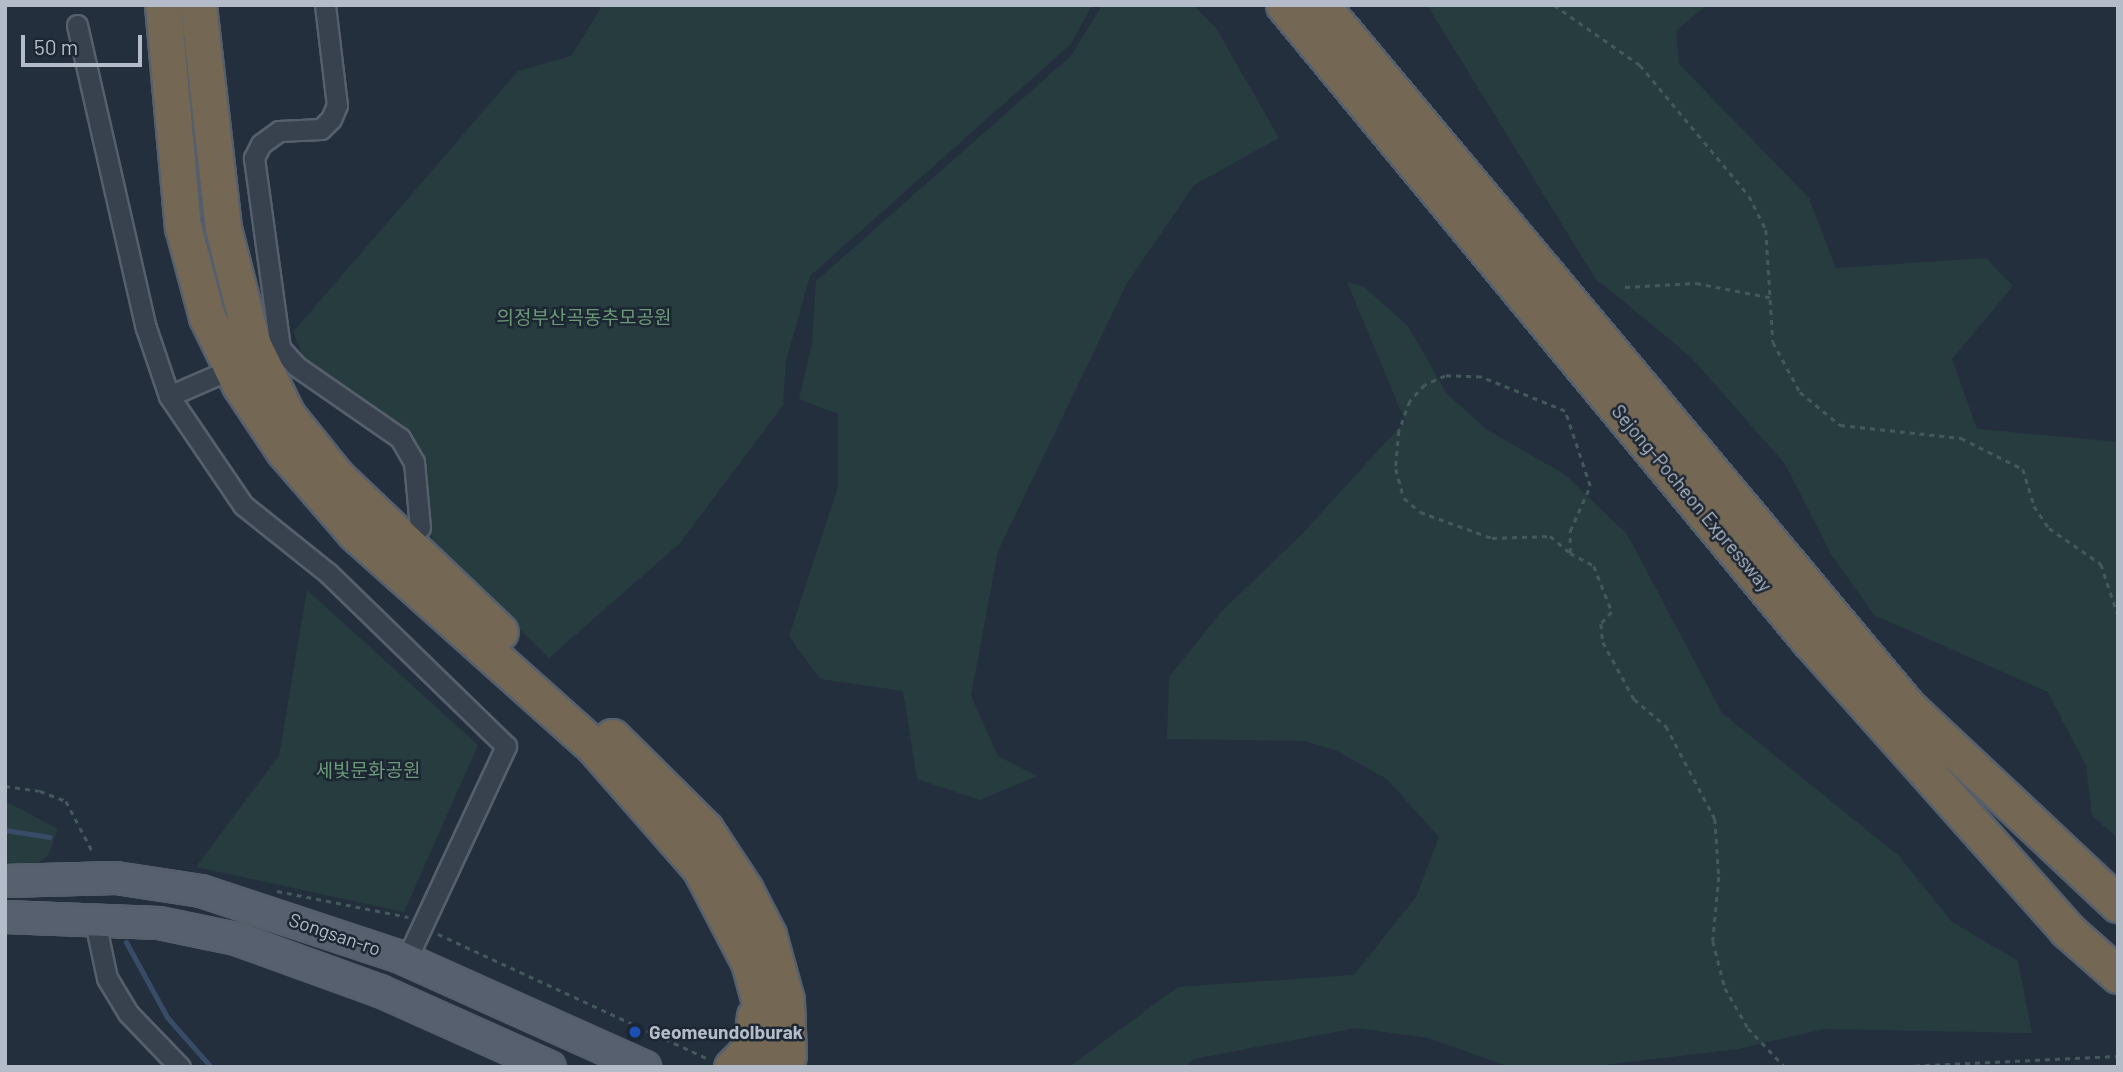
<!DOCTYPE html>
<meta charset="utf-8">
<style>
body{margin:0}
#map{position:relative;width:2123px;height:1072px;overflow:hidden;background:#242f3e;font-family:Barlow,"Noto Sans KR",sans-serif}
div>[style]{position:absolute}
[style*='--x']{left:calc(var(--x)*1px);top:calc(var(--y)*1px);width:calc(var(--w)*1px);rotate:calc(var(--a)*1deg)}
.green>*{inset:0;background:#263c3f}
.stream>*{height:5px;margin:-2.5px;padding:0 2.5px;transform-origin:2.5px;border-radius:2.5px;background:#394c67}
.path>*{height:2.5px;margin-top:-1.25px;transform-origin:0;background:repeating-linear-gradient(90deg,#44595c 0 5px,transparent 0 10px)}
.roads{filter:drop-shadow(2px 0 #565f6c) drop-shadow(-2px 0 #565f6c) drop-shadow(0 2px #565f6c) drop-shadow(0 -2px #565f6c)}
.minor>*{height:19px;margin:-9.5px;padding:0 9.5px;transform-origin:9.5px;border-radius:9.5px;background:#38414e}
.primary>*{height:30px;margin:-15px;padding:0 15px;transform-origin:15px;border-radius:15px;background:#56606e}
.motorway>*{height:35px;margin:-17.5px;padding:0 17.5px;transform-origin:17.5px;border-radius:17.5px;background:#746855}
.dots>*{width:19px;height:19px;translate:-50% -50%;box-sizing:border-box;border:4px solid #1d2633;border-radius:50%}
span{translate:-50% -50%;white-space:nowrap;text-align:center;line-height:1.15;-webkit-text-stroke:5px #1d2633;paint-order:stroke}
.park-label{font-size:19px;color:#6b9a76}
.street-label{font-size:19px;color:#b4bcc9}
.poi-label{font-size:19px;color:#b4bcc9;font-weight:700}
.left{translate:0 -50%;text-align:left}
.frame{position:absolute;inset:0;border:7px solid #b4bcc9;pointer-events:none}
.scale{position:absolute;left:21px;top:35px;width:121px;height:32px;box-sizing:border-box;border:4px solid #b4bcc9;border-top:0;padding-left:9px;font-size:21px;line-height:24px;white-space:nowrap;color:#b4bcc9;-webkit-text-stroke:5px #1d2633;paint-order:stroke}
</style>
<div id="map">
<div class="green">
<div style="clip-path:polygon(1092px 5px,1071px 44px,810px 276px,786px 361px,783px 405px,680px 543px,549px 658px,433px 544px,414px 438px,307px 365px,293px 332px,518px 71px,571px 56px,602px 6px)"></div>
<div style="clip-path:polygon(1102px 5px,1193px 5px,1216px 28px,1279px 138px,1194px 185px,1127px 283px,998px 551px,971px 696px,998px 756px,1037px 776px,980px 800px,917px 779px,903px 691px,820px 679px,789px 636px,838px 487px,838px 414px,799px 399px,812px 343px,816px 281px,1071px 56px)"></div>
<div style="clip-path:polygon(1427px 5px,1706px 5px,1676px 31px,1679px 64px,1809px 198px,1836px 268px,1986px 258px,2013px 286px,1952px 359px,1977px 429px,2118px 442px,2118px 839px,2092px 815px,2086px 766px,2048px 692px,1874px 615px,1831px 554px,1785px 464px,1691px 357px,1595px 278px)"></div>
<div style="clip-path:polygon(1347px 282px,1364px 287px,1408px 326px,1447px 394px,1487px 430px,1564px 474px,1627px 534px,1722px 713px,1899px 856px,1952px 922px,2018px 961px,2032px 1033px,1825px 1029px,1738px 1049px,1587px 1067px,1510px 1067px,1428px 1038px,1356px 1028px,1194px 1059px,1183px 1067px,1069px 1067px,1178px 987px,1354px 975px,1416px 897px,1439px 837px,1387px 779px,1337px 751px,1305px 741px,1167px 739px,1169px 677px,1222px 611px,1302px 534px,1405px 421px)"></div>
<div style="clip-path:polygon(307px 590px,478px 745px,404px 912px,196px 867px,279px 756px)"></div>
<div style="clip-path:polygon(5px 801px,58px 829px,48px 856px,34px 866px,5px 866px)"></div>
</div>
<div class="stream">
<div style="--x:5;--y:830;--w:45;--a:9"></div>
<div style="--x:126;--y:942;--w:85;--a:61.3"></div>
<div style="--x:167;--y:1017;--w:67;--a:48.7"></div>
</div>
<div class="path">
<div style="--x:1554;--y:5;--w:105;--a:34.9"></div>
<div style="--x:1640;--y:65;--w:170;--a:50.2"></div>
<div style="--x:1749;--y:196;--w:38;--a:63"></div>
<div style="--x:1766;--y:230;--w:112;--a:86.4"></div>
<div style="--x:1773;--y:342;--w:57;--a:61.6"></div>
<div style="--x:1800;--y:392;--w:52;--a:39.5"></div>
<div style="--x:1840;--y:425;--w:122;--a:6.1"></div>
<div style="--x:1961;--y:438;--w:69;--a:26.6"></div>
<div style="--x:2023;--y:469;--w:39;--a:73"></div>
<div style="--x:2034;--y:506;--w:27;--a:56"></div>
<div style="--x:2049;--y:528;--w:63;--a:34.7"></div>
<div style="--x:2101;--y:564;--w:54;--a:71.6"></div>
<div style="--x:1625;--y:287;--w:71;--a:-3.2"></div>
<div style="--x:1696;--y:283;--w:78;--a:11"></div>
<div style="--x:1570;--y:553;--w:22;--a:-90"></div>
<div style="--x:1570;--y:531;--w:49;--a:-66"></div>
<div style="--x:1590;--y:486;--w:79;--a:-108.4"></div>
<div style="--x:1565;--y:411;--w:91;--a:-158"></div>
<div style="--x:1481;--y:377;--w:36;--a:-178"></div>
<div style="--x:1445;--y:376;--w:22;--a:156"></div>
<div style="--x:1425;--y:385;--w:22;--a:133"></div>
<div style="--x:1410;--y:401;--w:32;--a:110"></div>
<div style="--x:1399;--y:431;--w:38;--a:95"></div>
<div style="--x:1396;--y:469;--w:30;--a:75"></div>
<div style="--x:1404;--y:498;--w:21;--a:41"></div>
<div style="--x:1420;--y:512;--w:77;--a:19.9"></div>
<div style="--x:1492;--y:538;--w:58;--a:-2"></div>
<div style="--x:1550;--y:536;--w:26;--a:40"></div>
<div style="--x:1570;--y:553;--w:27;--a:28"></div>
<div style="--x:1594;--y:566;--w:49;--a:68.6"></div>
<div style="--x:1612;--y:612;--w:16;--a:133"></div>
<div style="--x:1601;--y:624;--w:18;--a:84"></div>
<div style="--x:1603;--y:642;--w:65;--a:61.5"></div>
<div style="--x:1634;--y:699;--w:42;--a:40.2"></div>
<div style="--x:1666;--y:726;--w:105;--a:62.2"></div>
<div style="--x:1715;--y:819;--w:58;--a:86.1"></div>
<div style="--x:1719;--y:877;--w:64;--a:95.4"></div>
<div style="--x:1713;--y:941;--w:49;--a:75.7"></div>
<div style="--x:1725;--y:988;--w:46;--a:60.1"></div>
<div style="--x:1748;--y:1028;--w:54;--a:46.5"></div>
<div style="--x:5;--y:786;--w:35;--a:8"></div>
<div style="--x:40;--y:791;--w:28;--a:21"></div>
<div style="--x:66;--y:801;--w:60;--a:62.2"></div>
<div style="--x:277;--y:891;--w:134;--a:11.2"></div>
<div style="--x:438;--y:934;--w:298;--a:24.8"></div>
<div style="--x:1885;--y:1067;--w:233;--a:-2.7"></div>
</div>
<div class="roads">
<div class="minor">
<div style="--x:325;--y:5;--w:101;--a:83.2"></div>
<div style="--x:337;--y:105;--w:15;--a:113"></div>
<div style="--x:331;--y:119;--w:14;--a:135"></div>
<div style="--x:321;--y:129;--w:42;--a:177.3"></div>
<div style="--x:279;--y:131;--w:22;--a:144"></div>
<div style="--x:261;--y:144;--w:16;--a:117"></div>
<div style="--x:254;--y:158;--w:192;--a:82.2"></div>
<div style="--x:280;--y:348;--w:24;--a:48"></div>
<div style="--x:296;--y:366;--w:126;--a:34.7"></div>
<div style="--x:400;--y:438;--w:28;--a:60"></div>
<div style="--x:414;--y:462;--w:66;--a:84.8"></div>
<div style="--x:77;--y:25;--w:311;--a:77.2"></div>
<div style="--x:146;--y:328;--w:72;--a:71.3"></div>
<div style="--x:169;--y:396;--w:132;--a:55.8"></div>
<div style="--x:243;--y:505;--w:109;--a:38.7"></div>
<div style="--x:328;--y:573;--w:248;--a:44.2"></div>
<div style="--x:506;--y:746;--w:236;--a:115"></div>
<div style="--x:169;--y:396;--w:58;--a:-23.5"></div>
<div style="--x:94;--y:917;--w:62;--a:78"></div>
<div style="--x:107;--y:978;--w:41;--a:59"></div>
<div style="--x:128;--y:1013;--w:75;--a:46.1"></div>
</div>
<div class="primary">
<div style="--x:5;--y:881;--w:111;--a:-1.5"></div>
<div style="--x:116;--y:878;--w:86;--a:8.7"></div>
<div style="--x:201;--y:891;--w:207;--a:18.3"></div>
<div style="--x:398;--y:956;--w:271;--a:24.2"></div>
<div style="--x:5;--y:917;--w:154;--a:2.2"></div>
<div style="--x:159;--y:923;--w:79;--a:11.7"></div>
<div style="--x:236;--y:939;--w:153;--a:19.9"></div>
<div style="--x:380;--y:991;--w:186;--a:24.1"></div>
</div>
<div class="motorway">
<div style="--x:163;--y:5;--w:223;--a:84.9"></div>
<div style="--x:183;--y:227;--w:93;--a:75.1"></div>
<div style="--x:207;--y:317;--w:76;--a:64.1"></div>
<div style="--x:240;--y:385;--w:79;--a:56.3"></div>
<div style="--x:284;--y:451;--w:108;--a:49.1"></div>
<div style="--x:355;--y:533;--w:321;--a:41.8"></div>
<div style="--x:594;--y:747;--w:161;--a:48.8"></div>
<div style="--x:700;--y:868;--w:106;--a:62.5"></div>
<div style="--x:749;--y:962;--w:61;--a:74.8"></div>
<div style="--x:765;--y:1021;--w:46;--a:87.5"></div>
<div style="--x:198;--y:5;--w:224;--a:83.6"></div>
<div style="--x:223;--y:228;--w:119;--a:75.8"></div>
<div style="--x:252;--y:343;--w:80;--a:64.1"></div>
<div style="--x:287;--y:415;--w:78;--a:51.2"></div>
<div style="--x:336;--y:476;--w:226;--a:43.6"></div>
<div style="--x:1284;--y:5;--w:824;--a:50.42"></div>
<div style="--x:1809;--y:640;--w:388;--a:48.3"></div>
<div style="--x:2067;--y:930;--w:68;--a:41.4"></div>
<div style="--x:1321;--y:5;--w:915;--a:50.1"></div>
<div style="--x:1908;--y:707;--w:288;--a:43.2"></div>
<div style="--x:612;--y:737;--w:131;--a:44.7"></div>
<div style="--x:705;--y:829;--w:73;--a:56.7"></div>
<div style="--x:745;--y:890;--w:51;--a:62.9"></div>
<div style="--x:768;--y:935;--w:67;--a:74.5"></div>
<div style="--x:786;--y:1000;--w:56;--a:88"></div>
<div style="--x:732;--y:1067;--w:27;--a:-45"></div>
<div style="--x:751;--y:1048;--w:32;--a:-83"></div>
</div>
</div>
<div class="dots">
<div style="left:635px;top:1032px;background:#1a4fb4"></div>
</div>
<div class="park-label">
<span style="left:584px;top:317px">의정부산곡동추모공원</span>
<span style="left:368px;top:770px">세빛문화공원</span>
</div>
<div class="street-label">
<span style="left:1692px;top:498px;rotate:50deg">Sejong-Pocheon Expressway</span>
<span style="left:335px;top:934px;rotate:19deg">Songsan-ro</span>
</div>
<div class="poi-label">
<span class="left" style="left:649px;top:1032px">Geomeundolburak</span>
</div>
<div class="frame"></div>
<div class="scale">50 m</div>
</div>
